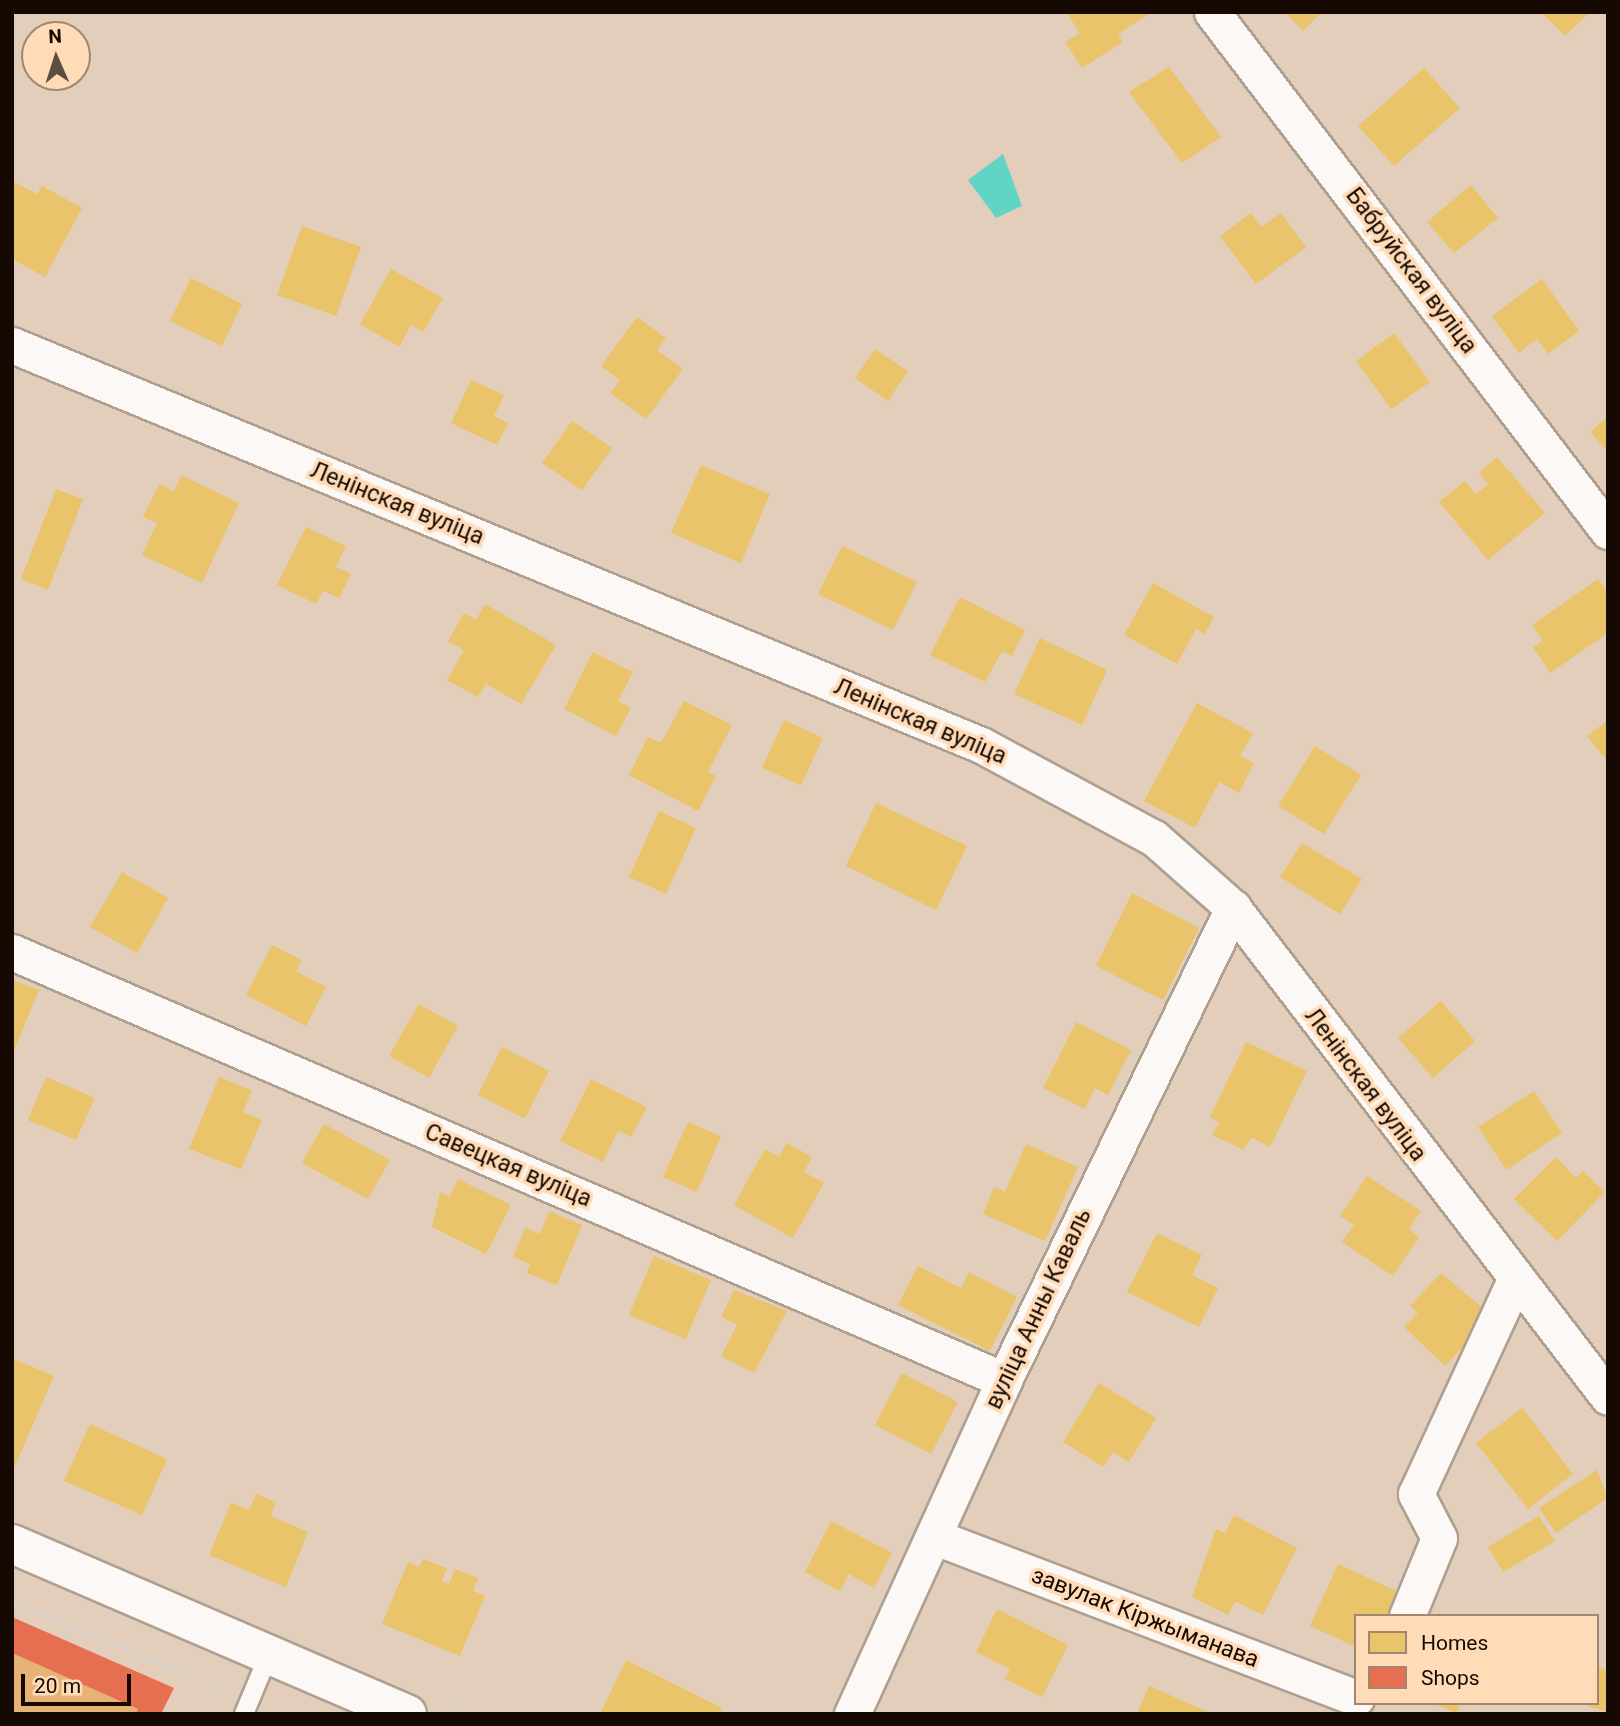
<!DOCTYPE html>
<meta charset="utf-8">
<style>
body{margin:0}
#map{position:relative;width:1620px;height:1726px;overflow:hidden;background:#e2ceba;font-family:Roboto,sans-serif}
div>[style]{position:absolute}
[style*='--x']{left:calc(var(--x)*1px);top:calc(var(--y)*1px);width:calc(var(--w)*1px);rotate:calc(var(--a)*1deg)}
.green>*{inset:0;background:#e6b275}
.water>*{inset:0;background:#62d4c5}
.homes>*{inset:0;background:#e9c46a}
.shops>*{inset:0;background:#e76f51}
.path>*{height:4.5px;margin-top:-2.25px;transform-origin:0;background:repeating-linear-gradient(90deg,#dad2cc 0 5px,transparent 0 8.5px)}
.roads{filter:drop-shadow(2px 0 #ae9f8f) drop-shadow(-2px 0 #ae9f8f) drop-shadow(0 2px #ae9f8f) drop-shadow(0 -2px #ae9f8f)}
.lane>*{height:18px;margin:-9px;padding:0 9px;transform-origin:9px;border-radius:9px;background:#fbf8f5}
.street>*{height:35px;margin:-17.5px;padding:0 17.5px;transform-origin:17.5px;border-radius:17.5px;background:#fbf8f5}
.secondary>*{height:38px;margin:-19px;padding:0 19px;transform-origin:19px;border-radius:19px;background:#fbf8f5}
span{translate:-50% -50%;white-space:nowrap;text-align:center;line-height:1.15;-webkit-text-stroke:7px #ffdbb7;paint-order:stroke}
.street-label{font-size:23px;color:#150901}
.frame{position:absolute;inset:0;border:14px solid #150901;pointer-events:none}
.legend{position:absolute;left:1354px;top:1614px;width:245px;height:91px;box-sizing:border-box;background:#ffdbb7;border:2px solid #a1876e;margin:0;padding:9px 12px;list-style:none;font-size:21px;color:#150901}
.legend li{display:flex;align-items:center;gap:14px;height:35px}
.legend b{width:35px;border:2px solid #a1876e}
.north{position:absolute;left:21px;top:21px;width:70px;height:70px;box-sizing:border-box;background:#ffdbb7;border:2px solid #a1876e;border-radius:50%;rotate:357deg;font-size:19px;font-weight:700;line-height:28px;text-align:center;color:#150901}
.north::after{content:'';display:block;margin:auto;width:24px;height:32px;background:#5d4e42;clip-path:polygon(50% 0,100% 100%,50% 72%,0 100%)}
.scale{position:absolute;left:21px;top:1674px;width:110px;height:32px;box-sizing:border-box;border:4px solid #150901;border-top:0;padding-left:9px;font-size:21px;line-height:24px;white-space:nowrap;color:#150901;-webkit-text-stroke:5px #ffdbb7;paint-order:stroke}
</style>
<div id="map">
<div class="green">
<div style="clip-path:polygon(12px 1653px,138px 1709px,135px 1714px,12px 1714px)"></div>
</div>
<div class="water">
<div style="clip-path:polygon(1003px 154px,1022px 206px,996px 218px,968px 180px)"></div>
</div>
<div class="homes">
<div style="clip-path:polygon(1066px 12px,1148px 12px,1149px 14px,1118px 34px,1123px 42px,1082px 68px,1065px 42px,1080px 33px)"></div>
<div style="clip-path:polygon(1285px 12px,1322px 12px,1303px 31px)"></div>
<div style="clip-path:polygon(1541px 12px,1590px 12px,1565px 36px)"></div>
<div style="clip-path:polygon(1169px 67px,1221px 137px,1182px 163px,1129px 92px)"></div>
<div style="clip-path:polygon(1424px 68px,1460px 108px,1394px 166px,1358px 126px)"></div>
<div style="clip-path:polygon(12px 181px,37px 194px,42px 186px,82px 208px,45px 277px,12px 259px)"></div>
<div style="clip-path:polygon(1471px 185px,1498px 218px,1454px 253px,1427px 222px)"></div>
<div style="clip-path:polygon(1251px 213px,1262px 227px,1281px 213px,1306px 247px,1256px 284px,1220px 236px)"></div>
<div style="clip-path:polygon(302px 226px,361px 247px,336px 316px,277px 295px)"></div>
<div style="clip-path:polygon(391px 269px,443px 298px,423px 332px,411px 325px,399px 347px,360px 324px)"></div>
<div style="clip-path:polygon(191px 278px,242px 304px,222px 346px,170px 321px)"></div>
<div style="clip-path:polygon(1542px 279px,1579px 331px,1548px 354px,1537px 339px,1519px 353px,1492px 316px)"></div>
<div style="clip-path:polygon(637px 317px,666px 338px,657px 350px,683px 369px,646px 419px,610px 393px,620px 380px,601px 366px)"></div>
<div style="clip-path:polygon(1394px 333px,1430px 382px,1391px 409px,1356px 361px)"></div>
<div style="clip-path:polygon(875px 349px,908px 371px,888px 401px,855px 378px)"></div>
<div style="clip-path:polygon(471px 380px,504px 395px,494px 416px,508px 423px,497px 445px,451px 423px)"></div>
<div style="clip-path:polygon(1608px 416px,1608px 452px,1590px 432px)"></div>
<div style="clip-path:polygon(572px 421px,612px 448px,582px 490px,542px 463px)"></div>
<div style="clip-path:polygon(1497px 457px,1545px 513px,1488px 560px,1439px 502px,1465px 481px,1476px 494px,1488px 484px,1479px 473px)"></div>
<div style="clip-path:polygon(701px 465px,770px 494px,741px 563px,671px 533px)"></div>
<div style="clip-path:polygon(181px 475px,239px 503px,202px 583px,142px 555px,157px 523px,143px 517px,159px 484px,174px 491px)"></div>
<div style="clip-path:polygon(56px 489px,83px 499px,48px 590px,21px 579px)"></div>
<div style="clip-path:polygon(306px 527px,346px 546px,336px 567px,351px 574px,339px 598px,323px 591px,316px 604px,277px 585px)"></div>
<div style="clip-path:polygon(842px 546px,917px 582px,893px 630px,818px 594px)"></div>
<div style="clip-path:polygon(1598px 579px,1608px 592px,1608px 633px,1550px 673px,1533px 647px,1543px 641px,1532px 625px)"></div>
<div style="clip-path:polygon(1153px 583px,1214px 617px,1205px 634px,1196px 629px,1177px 664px,1124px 635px)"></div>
<div style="clip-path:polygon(960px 597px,1025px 630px,1012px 656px,1002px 651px,985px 682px,930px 655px)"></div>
<div style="clip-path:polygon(485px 604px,556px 645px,521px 704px,486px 684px,478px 697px,447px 680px,464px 650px,448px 641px,464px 613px,476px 620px)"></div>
<div style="clip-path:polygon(1040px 638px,1107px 670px,1082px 725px,1014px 694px)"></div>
<div style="clip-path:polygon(593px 652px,633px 672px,618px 701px,631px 708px,616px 736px,564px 709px)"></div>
<div style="clip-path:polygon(684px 701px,732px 725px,708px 772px,716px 776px,698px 811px,629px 775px,648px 737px,661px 743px)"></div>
<div style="clip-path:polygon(1197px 703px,1253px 733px,1240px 756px,1254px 763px,1239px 793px,1219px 782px,1195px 828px,1144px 801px)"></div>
<div style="clip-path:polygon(784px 720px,823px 738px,801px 785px,762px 768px)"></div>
<div style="clip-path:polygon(1608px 720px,1608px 762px,1587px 736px)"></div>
<div style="clip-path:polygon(1315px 746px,1361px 775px,1324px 834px,1278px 806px)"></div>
<div style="clip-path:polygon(876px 803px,967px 846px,936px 910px,846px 866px)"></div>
<div style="clip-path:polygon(659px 811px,696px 828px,666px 894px,629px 877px)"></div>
<div style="clip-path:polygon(1302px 843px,1362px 879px,1340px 914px,1280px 877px)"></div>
<div style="clip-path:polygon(122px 872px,168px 898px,137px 953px,90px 927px)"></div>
<div style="clip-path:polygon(1132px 893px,1199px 928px,1163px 1000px,1096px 966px)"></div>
<div style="clip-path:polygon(272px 945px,302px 960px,296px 971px,326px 987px,306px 1026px,246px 995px)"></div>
<div style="clip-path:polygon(12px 980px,39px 990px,12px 1056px)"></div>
<div style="clip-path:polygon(1441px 1001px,1475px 1041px,1433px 1078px,1398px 1038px)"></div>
<div style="clip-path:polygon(419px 1004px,458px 1026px,429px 1078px,389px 1056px)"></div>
<div style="clip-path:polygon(1076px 1022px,1131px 1050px,1108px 1095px,1095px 1088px,1085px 1109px,1043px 1088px)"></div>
<div style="clip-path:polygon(1246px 1042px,1307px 1071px,1270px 1147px,1251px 1137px,1244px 1150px,1212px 1135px,1219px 1122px,1210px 1117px)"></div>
<div style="clip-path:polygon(502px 1047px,549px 1071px,525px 1119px,478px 1095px)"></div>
<div style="clip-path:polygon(46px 1077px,95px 1098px,76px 1140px,28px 1120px)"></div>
<div style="clip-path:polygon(219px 1077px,252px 1090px,243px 1112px,262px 1120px,241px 1169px,189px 1149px)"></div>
<div style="clip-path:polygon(591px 1079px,647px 1107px,631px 1137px,618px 1131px,603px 1162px,560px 1141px)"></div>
<div style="clip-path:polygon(1534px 1091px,1562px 1133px,1506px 1170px,1478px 1127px)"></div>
<div style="clip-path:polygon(688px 1122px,721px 1136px,697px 1192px,663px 1177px)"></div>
<div style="clip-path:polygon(324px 1124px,390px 1160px,368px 1199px,302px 1163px)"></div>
<div style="clip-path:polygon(787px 1143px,812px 1157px,804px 1172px,824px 1183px,793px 1238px,734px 1205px,765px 1149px,779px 1157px)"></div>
<div style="clip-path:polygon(1026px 1144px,1078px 1167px,1045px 1241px,983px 1214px,994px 1187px,1005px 1192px)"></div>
<div style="clip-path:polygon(1556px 1157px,1576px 1178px,1583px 1171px,1605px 1192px,1557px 1241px,1514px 1199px)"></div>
<div style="clip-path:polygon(1367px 1176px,1421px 1211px,1409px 1229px,1419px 1237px,1393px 1276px,1342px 1242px,1354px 1225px,1340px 1216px)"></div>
<div style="clip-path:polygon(458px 1179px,511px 1205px,486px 1254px,432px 1227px,440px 1192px,450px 1196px)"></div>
<div style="clip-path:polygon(549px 1211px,582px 1225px,557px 1285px,527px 1273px,530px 1264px,513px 1257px,525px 1228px,540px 1234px)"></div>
<div style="clip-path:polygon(1157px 1233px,1202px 1255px,1192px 1275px,1218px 1288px,1199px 1327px,1127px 1292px)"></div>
<div style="clip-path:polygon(654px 1256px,711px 1280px,686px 1339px,629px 1315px)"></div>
<div style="clip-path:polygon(918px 1266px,961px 1288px,969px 1272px,1017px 1297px,990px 1351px,898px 1305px)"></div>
<div style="clip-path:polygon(1441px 1273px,1492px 1316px,1445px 1366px,1404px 1327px,1418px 1313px,1410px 1306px)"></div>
<div style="clip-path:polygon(734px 1290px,787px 1311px,754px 1373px,721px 1356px,737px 1325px,721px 1317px)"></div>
<div style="clip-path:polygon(12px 1358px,54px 1376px,15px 1466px,12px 1465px)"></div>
<div style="clip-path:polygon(902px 1373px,958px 1402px,931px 1454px,875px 1425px)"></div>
<div style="clip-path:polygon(1099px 1383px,1156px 1418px,1129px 1462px,1113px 1452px,1103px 1467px,1063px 1442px)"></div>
<div style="clip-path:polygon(1522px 1408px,1573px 1474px,1528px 1509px,1476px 1443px)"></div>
<div style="clip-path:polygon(90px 1424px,167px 1459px,142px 1515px,64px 1481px)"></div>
<div style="clip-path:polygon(1597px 1470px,1608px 1498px,1556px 1533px,1539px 1508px)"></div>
<div style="clip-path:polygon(256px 1494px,276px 1502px,271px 1516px,308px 1532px,286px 1587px,209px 1555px,231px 1503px,249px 1510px)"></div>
<div style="clip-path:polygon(1234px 1515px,1297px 1548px,1263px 1615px,1235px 1601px,1228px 1615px,1192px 1597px,1216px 1529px,1225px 1533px)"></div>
<div style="clip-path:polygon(1539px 1516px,1555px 1541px,1503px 1572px,1488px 1547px)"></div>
<div style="clip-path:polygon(831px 1521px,892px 1553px,874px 1588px,849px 1574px,840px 1591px,805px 1572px)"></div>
<div style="clip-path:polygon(423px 1559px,447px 1568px,442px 1581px,449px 1584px,455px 1569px,478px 1578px,473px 1591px,485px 1596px,460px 1656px,382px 1624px,408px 1562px,419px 1567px)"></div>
<div style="clip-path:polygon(1338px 1564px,1405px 1595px,1395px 1616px,1356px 1616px,1356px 1647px,1310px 1626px)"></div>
<div style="clip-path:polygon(997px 1609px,1068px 1645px,1042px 1697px,1005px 1679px,1010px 1669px,976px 1652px)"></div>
<div style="clip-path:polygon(626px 1660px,722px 1708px,720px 1714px,600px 1714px)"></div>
<div style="clip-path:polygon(1598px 1667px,1608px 1670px,1608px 1712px,1587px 1706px,1597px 1703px)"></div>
<div style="clip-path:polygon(1149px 1686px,1213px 1714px,1137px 1714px)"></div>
<div style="clip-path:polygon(1433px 1703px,1460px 1703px,1456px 1713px)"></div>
</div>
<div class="shops">
<div style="clip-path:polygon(12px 1617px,174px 1688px,161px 1714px,135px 1714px,138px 1709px,12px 1653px)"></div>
</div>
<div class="path">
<div style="--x:12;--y:1601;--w:230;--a:22.8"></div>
<div style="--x:442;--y:1699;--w:38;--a:23"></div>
</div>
<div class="roads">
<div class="lane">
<div style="--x:244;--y:1714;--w:65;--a:-67.4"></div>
</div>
<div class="street">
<div style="--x:1212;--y:12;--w:653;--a:52.66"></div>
<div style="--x:12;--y:345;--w:1048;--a:22.43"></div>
<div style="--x:981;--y:745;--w:196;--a:28.3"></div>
<div style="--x:1154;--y:838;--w:106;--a:41.5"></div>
<div style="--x:1233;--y:908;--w:616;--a:52.52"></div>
<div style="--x:12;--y:952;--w:1080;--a:23.34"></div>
<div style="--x:935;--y:1537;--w:451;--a:20.9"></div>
<div style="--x:1407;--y:1616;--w:84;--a:-67.7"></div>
<div style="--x:1439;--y:1538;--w:50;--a:-117.6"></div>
<div style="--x:1416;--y:1494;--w:234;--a:-65.2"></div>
<div style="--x:852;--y:1714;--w:367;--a:-65.5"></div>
<div style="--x:1004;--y:1380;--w:525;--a:-64.12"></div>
</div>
<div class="secondary">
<div style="--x:12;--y:1544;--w:430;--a:23.3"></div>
</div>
</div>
<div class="street-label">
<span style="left:1411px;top:271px;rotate:53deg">Бабруйская вуліца</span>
<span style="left:397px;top:504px;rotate:22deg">Ленінская вуліца</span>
<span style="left:920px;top:722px;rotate:23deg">Ленінская вуліца</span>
<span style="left:1365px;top:1085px;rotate:53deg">Ленінская вуліца</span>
<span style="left:508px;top:1166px;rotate:23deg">Савецкая вуліца</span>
<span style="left:1039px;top:1309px;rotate:-65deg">вуліца Анны Каваль</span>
<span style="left:1145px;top:1618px;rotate:21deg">завулак Кіржыманава</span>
</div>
<div class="frame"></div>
<ul class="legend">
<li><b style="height:19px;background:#e9c46a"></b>Homes</li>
<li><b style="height:19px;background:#e76f51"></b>Shops</li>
</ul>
<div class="north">N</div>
<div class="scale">20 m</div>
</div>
